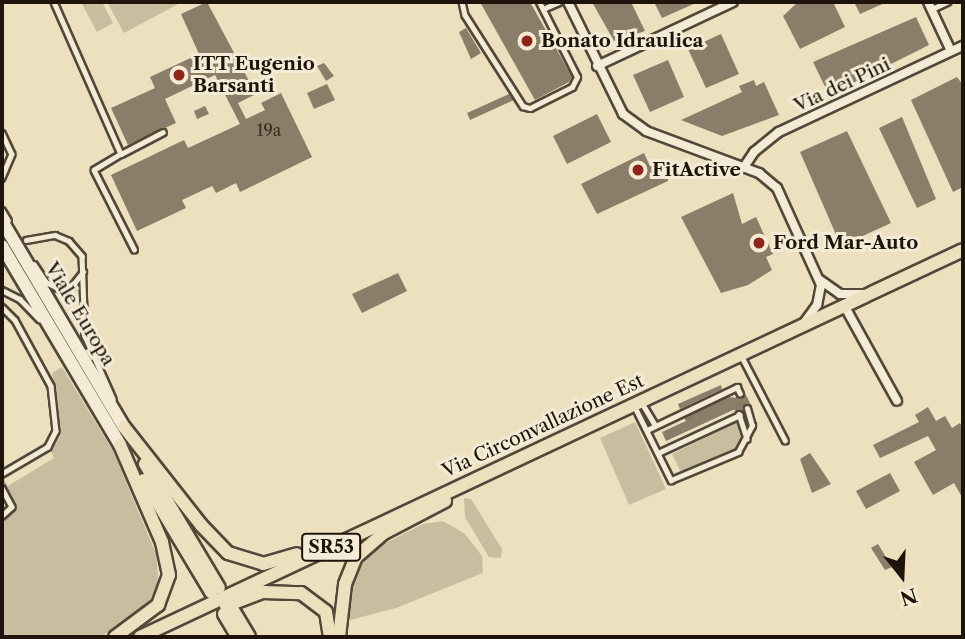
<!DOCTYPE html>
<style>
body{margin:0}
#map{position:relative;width:965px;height:639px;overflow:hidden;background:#ece0bf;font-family:"Libre Caslon Text",serif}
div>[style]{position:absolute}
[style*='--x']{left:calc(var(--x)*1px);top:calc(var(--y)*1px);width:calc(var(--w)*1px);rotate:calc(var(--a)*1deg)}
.green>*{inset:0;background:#c9bda0}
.building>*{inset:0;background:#8a7e69}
.roads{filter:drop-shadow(2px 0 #524738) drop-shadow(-2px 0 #524738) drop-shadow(0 2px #524738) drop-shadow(0 -2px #524738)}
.lane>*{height:4.5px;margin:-2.25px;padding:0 2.25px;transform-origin:2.25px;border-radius:2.25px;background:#f3ebd5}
.street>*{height:8px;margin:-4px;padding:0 4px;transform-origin:4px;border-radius:4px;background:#f3ebd5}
.secondary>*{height:12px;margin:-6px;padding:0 6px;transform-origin:6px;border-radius:6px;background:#f3ebd5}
.primary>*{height:12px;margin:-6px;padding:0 6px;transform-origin:6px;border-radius:6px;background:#ece0bf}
.dots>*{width:19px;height:19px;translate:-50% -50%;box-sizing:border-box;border:4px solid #f3ebd5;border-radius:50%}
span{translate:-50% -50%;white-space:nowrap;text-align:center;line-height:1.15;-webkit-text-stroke:6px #f3ebd5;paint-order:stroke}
.number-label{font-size:16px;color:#3a2e22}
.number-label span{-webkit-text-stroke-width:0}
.shield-label span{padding:2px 5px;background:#f3ebd5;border:2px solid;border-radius:5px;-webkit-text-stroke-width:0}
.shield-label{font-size:18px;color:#1f140b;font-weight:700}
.poi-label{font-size:19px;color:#1f140b;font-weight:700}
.left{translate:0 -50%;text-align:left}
.street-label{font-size:19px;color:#1f140b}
.frame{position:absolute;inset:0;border:4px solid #1f140b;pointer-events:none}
.north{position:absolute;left:867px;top:541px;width:70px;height:70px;-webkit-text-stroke:5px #f3ebd5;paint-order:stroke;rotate:162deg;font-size:19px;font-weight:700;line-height:28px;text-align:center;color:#1f140b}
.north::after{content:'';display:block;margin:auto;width:24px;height:32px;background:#1f140b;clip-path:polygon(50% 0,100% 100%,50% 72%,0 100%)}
</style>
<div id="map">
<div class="green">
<div style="clip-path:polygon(81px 2px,102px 2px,113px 23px,97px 32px)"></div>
<div style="clip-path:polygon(107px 2px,182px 2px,124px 33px)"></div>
<div style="clip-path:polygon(62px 367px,113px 451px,157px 556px,158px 583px,148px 605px,101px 637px,2px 637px,2px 522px,16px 509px,2px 482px,4px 479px,8px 486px,54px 458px,51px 451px,61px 435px,52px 373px)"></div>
<div style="clip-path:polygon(635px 422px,666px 489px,629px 505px,600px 438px)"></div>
<div style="clip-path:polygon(738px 422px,743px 438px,737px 448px,682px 474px,672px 454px)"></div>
<div style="clip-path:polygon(464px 498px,471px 499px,502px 549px,501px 558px,489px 557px,465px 517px)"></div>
<div style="clip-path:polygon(443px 521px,465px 534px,482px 556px,483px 573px,396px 608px,350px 620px,349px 585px,372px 550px,423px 524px)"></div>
</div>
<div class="building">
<div style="clip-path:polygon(207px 2px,256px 94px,238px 103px,246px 119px,265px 110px,261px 103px,281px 93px,312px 157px,240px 192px,236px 183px,216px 193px,212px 186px,182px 200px,186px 208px,137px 231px,111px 175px,184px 140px,188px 148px,240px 124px,215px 75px,165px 99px,176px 123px,128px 145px,111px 108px,155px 88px,150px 77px,199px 54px,181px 14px)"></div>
<div style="clip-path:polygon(480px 2px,530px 2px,572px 77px,569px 82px,535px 100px)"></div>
<div style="clip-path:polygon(592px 2px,631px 2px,645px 31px,614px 41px)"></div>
<div style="clip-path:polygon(654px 2px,698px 2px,662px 18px)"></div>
<div style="clip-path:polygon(798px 2px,833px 2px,845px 27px,800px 49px,783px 16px)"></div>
<div style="clip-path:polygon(854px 2px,887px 2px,860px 14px)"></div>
<div style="clip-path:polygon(916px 17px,929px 45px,829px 95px,813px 62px)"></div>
<div style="clip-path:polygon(466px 28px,481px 53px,471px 59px,459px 32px)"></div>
<div style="clip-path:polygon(721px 34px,739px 74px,706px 88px,688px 49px)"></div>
<div style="clip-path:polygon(668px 60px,684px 97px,650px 112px,633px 75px)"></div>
<div style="clip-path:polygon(324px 63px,334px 76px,326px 81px,317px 66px)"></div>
<div style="clip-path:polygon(957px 77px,963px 85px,963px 187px,953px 192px,911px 100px)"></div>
<div style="clip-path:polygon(754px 80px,756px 86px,764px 82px,779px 115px,722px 136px,681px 120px,742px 92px,739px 86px)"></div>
<div style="clip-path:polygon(327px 84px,335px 100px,314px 109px,307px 93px)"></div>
<div style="clip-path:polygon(509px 94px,514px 100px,470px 120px,467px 113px)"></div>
<div style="clip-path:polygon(205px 106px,209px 114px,197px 119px,194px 111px)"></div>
<div style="clip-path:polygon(597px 114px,611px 142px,567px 164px,553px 136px)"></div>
<div style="clip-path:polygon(902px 117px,936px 199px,917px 208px,879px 128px)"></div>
<div style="clip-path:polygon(847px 131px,891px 223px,841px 246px,800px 152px)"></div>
<div style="clip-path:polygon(644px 153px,650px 166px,667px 169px,668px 181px,597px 214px,581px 184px)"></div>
<div style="clip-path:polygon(733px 193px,742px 224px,756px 217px,773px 254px,766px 257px,772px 270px,748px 285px,721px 293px,681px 217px)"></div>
<div style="clip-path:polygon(398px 273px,407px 291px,362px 313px,352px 294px)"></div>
<div style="clip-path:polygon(721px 385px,722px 389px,680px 409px,678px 404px)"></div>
<div style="clip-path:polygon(744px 391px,752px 407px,745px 405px,743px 411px,733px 410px,666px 441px,662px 432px,686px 421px,684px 418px,726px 397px,742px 398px)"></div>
<div style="clip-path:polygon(928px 407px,936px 421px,945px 416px,952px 428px,960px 423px,963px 429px,963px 499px,954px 483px,933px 495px,914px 462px,936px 450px,928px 436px,880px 458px,873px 445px,919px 422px,915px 415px)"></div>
<div style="clip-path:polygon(810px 453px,831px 484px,812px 493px,800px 459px)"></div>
<div style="clip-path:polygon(890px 473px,900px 491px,866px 509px,856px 491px)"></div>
<div style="clip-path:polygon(878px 544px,892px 567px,885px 570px,871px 548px)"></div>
</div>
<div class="roads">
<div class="lane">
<div style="--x:54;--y:2;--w:166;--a:66.2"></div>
<div style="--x:121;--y:154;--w:31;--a:149"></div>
<div style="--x:94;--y:170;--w:89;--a:63.1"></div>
<div style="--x:462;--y:2;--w:13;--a:77"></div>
<div style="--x:465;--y:15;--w:108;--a:57.5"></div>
<div style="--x:523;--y:106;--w:7;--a:16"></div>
<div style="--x:530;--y:108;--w:47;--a:-26.6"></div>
<div style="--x:572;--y:87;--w:11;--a:-63"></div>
<div style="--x:577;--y:77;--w:84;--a:-116.9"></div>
<div style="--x:543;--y:9;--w:17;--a:-24"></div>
<div style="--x:932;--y:9;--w:17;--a:-25"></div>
<div style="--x:2;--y:133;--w:23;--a:65"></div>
<div style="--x:12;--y:154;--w:26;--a:113"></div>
<div style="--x:121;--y:154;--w:47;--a:-27.6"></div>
<div style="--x:2;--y:210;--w:12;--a:59"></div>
<div style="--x:26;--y:240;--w:29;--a:-10"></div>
<div style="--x:55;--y:235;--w:15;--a:23"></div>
<div style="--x:69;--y:241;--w:20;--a:49"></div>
<div style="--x:82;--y:256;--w:80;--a:87.9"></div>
<div style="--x:85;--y:336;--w:69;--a:66"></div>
<div style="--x:34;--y:264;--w:22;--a:56"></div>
<div style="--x:46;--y:282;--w:13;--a:27"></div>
<div style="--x:58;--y:288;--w:14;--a:-8"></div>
<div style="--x:72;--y:286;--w:18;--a:-52"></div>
<div style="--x:2;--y:290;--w:20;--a:27"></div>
<div style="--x:20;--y:299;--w:28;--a:46"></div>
<div style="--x:2;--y:307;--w:18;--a:45"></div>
<div style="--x:15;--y:320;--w:75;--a:61.4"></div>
<div style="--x:51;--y:386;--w:45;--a:83.7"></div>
<div style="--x:56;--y:431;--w:18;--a:117"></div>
<div style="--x:48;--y:447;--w:53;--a:149.6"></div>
<div style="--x:741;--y:355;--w:96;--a:62.6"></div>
<div style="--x:642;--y:403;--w:26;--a:59"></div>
<div style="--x:634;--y:405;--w:84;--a:63.7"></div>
<div style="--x:671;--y:480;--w:73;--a:-22.7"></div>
<div style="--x:738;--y:452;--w:30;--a:-62"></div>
<div style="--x:752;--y:426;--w:18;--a:-106"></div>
<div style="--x:739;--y:414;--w:26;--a:72"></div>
<div style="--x:647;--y:430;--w:100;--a:-25.5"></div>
<div style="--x:737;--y:387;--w:7;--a:63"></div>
<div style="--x:658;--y:453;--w:90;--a:-24.9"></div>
<div style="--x:2;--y:488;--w:21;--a:62"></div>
<div style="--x:12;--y:507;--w:13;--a:138"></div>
</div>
<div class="street">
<div style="--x:568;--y:2;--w:125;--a:63.8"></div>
<div style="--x:623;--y:114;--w:29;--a:36"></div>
<div style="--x:646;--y:131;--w:121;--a:20.4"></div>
<div style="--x:759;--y:173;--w:23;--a:40"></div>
<div style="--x:777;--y:188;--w:107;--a:65.6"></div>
<div style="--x:821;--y:285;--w:20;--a:101"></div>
<div style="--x:817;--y:305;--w:22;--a:126"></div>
<div style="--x:928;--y:2;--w:54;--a:64.9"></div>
<div style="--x:597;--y:66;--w:150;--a:-25.2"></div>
<div style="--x:744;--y:167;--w:18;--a:-56"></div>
<div style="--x:754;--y:152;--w:32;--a:-39"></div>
<div style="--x:779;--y:132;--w:203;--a:-25.1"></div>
<div style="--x:820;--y:280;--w:24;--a:35"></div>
<div style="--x:840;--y:294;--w:22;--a:0"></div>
<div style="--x:845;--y:307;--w:107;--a:61"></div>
</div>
<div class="secondary">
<div style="--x:2;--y:221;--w:239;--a:59.4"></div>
<div style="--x:2;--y:246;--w:231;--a:59.3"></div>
</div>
<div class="primary">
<div style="--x:124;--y:427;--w:125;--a:51.8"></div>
<div style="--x:201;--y:525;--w:39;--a:46"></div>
<div style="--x:228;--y:553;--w:37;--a:17"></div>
<div style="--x:263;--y:564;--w:35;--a:-16"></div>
<div style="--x:145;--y:464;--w:144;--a:59.2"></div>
<div style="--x:144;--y:480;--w:131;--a:59.1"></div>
<div style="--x:226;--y:606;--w:40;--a:-21"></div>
<div style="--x:263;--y:592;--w:38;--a:2"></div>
<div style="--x:301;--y:593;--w:31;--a:37"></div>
<div style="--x:326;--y:612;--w:25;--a:81"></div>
<div style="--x:233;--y:610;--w:31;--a:59"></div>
<div style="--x:224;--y:614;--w:27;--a:59"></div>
<div style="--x:115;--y:637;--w:54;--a:-36.7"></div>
<div style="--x:158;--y:605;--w:32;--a:-70"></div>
<div style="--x:169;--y:575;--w:34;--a:-102"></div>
<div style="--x:162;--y:542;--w:106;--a:-113.4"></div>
<div style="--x:140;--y:637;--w:909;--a:-25.18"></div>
<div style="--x:339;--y:637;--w:53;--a:-83.5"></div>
<div style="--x:345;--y:584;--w:29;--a:-68"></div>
<div style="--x:356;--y:557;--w:37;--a:-41"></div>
<div style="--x:384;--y:533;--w:69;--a:-27.7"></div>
</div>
</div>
<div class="dots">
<div style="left:527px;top:41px;background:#8f2418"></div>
<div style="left:179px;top:75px;background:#8f2418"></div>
<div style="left:638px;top:170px;background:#8f2418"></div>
<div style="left:759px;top:243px;background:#8f2418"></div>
</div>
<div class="number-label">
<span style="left:269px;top:130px">19a</span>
</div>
<div class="shield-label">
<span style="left:331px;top:547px">SR53</span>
</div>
<div class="poi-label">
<span class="left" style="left:541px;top:41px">Bonato Idraulica</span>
<span class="left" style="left:193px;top:75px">ITT Eugenio<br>Barsanti</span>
<span class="left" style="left:652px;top:170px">FitActive</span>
<span class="left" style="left:773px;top:243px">Ford Mar-Auto</span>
</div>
<div class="street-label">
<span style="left:842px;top:85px;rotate:-25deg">Via dei Pini</span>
<span style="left:80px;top:314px;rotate:59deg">Viale Europa</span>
<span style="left:543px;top:426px;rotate:-25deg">Via Circonvallazione Est</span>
</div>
<div class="frame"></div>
<div class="north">N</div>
</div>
